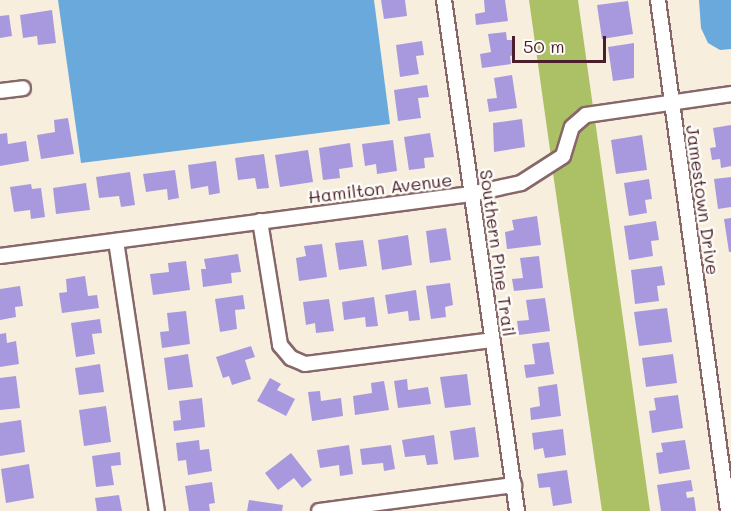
<!DOCTYPE html>
<style>
body{margin:0}
#map{position:relative;width:731px;height:511px;overflow:hidden;background:#f7eedd;font-family:Mali,sans-serif}
div>[style]{position:absolute}
[style*='--x']{left:calc(var(--x)*1px);top:calc(var(--y)*1px);width:calc(var(--w)*1px);rotate:calc(var(--a)*1deg)}
.green>*{inset:0;background:#acc165}
.water>*{inset:0;background:#69a9dc}
.building>*{inset:0;background:#a899df}
.roads{filter:drop-shadow(2px 0 #876769) drop-shadow(-2px 0 #876769) drop-shadow(0 2px #876769) drop-shadow(0 -2px #876769)}
.street>*{height:14px;margin:-7px;padding:0 7px;transform-origin:7px;border-radius:7px;background:#fff}
span{translate:-50% -50%;white-space:nowrap;text-align:center;line-height:1.15;-webkit-text-stroke:5px #fdfcf7;paint-order:stroke}
.street-label{font-size:18px;color:#4a1f2b}
.scale{position:absolute;left:512px;top:36px;width:94px;height:27px;box-sizing:border-box;border:3px solid #4a1f2b;border-top:0;padding-left:8px;font-size:18px;line-height:21px;white-space:nowrap;color:#4a1f2b;-webkit-text-stroke:4px #fdfcf7;paint-order:stroke}
</style>
<div id="map">
<div class="green">
<div style="clip-path:polygon(529px 0,578px 0,593px 107px,581px 110px,567px 123px,556px 153px,551px 157px)"></div>
<div style="clip-path:polygon(595px 120px,650px 511px,602px 511px,553px 173px,570px 158px,578px 131px)"></div>
</div>
<div class="water">
<div style="clip-path:polygon(58px 0,374px 0,390px 124px,81px 163px)"></div>
<div style="clip-path:polygon(699px 0,731px 0,731px 49px,720px 50px,708px 43px,701px 28px)"></div>
</div>
<div class="building">
<div style="clip-path:polygon(381px 0,405px 0,407px 16px,384px 19px)"></div>
<div style="clip-path:polygon(484px 0,505px 0,508px 21px,476px 25px,475px 14px,485px 12px)"></div>
<div style="clip-path:polygon(628px 1px,633px 34px,602px 39px,597px 5px)"></div>
<div style="clip-path:polygon(52px 10px,56px 43px,38px 45px,37px 36px,23px 38px,20px 15px)"></div>
<div style="clip-path:polygon(9px 15px,12px 36px,0 38px,0 16px)"></div>
<div style="clip-path:polygon(506px 32px,507px 40px,513px 40px,515px 55px,510px 56px,511px 64px,482px 68px,480px 54px,491px 52px,488px 34px)"></div>
<div style="clip-path:polygon(422px 41px,424px 55px,416px 56px,419px 74px,400px 77px,396px 45px)"></div>
<div style="clip-path:polygon(634px 43px,634px 78px,613px 81px,608px 47px)"></div>
<div style="clip-path:polygon(512px 75px,517px 108px,489px 112px,487px 99px,497px 98px,494px 78px)"></div>
<div style="clip-path:polygon(427px 85px,429px 97px,418px 98px,421px 118px,398px 121px,394px 90px)"></div>
<div style="clip-path:polygon(68px 118px,74px 154px,41px 159px,37px 135px,55px 132px,54px 120px)"></div>
<div style="clip-path:polygon(522px 119px,525px 147px,494px 152px,493px 123px)"></div>
<div style="clip-path:polygon(731px 125px,731px 166px,721px 168px,720px 159px,712px 160px,710px 148px,716px 147px,713px 128px)"></div>
<div style="clip-path:polygon(7px 133px,8px 144px,26px 141px,29px 161px,0 166px,0 134px)"></div>
<div style="clip-path:polygon(430px 133px,434px 157px,424px 158px,425px 168px,409px 170px,404px 137px)"></div>
<div style="clip-path:polygon(642px 135px,647px 170px,616px 174px,611px 140px)"></div>
<div style="clip-path:polygon(393px 140px,397px 171px,377px 174px,376px 164px,365px 166px,362px 144px)"></div>
<div style="clip-path:polygon(350px 143px,353px 167px,339px 169px,340px 178px,323px 180px,319px 148px)"></div>
<div style="clip-path:polygon(308px 150px,313px 182px,280px 187px,275px 155px)"></div>
<div style="clip-path:polygon(264px 154px,269px 188px,257px 189px,255px 178px,238px 180px,235px 158px)"></div>
<div style="clip-path:polygon(216px 161px,220px 193px,209px 195px,208px 186px,191px 189px,188px 165px)"></div>
<div style="clip-path:polygon(175px 170px,179px 198px,168px 200px,167px 189px,146px 192px,143px 174px)"></div>
<div style="clip-path:polygon(130px 172px,135px 205px,121px 207px,119px 196px,99px 198px,96px 177px)"></div>
<div style="clip-path:polygon(731px 177px,731px 207px,718px 209px,714px 179px)"></div>
<div style="clip-path:polygon(649px 179px,652px 199px,645px 200px,647px 213px,629px 216px,624px 183px)"></div>
<div style="clip-path:polygon(86px 183px,90px 210px,56px 214px,53px 188px)"></div>
<div style="clip-path:polygon(31px 184px,32px 189px,41px 188px,45px 217px,31px 219px,30px 210px,14px 212px,10px 187px)"></div>
<div style="clip-path:polygon(537px 216px,541px 245px,507px 249px,505px 232px,514px 230px,512px 220px)"></div>
<div style="clip-path:polygon(731px 218px,731px 252px,729px 252px,724px 219px)"></div>
<div style="clip-path:polygon(656px 221px,659px 240px,651px 241px,653px 256px,629px 260px,624px 226px)"></div>
<div style="clip-path:polygon(446px 228px,451px 260px,430px 263px,426px 231px)"></div>
<div style="clip-path:polygon(408px 235px,412px 265px,382px 270px,378px 240px)"></div>
<div style="clip-path:polygon(363px 240px,367px 266px,339px 270px,335px 243px)"></div>
<div style="clip-path:polygon(322px 244px,327px 277px,299px 281px,296px 258px,306px 256px,304px 246px)"></div>
<div style="clip-path:polygon(238px 254px,241px 272px,231px 273px,232px 283px,203px 287px,201px 269px,206px 269px,204px 259px)"></div>
<div style="clip-path:polygon(539px 256px,543px 288px,514px 291px,512px 279px,523px 278px,520px 258px)"></div>
<div style="clip-path:polygon(186px 261px,190px 290px,153px 295px,150px 274px,169px 272px,168px 263px)"></div>
<div style="clip-path:polygon(662px 266px,665px 285px,657px 286px,659px 301px,635px 304px,631px 270px)"></div>
<div style="clip-path:polygon(85px 276px,88px 296px,97px 295px,99px 308px,62px 313px,59px 293px,67px 292px,66px 279px)"></div>
<div style="clip-path:polygon(450px 283px,453px 305px,445px 307px,446px 317px,431px 319px,426px 286px)"></div>
<div style="clip-path:polygon(20px 286px,23px 306px,15px 307px,16px 317px,0 320px,0 289px)"></div>
<div style="clip-path:polygon(416px 290px,420px 320px,409px 321px,408px 311px,388px 314px,385px 295px)"></div>
<div style="clip-path:polygon(243px 295px,245px 309px,235px 310px,237px 329px,220px 332px,215px 299px)"></div>
<div style="clip-path:polygon(374px 297px,378px 326px,366px 327px,365px 317px,344px 320px,342px 302px)"></div>
<div style="clip-path:polygon(545px 298px,550px 331px,519px 335px,517px 321px,529px 320px,526px 300px)"></div>
<div style="clip-path:polygon(329px 299px,334px 331px,316px 333px,315px 323px,306px 325px,303px 302px)"></div>
<div style="clip-path:polygon(667px 308px,672px 342px,639px 346px,634px 312px)"></div>
<div style="clip-path:polygon(186px 311px,190px 344px,162px 348px,160px 332px,169px 331px,167px 313px)"></div>
<div style="clip-path:polygon(100px 319px,102px 333px,92px 334px,95px 354px,76px 357px,71px 323px)"></div>
<div style="clip-path:polygon(6px 333px,7px 343px,16px 341px,19px 364px,0 367px,0 334px)"></div>
<div style="clip-path:polygon(549px 342px,554px 374px,526px 378px,524px 365px,535px 364px,532px 344px)"></div>
<div style="clip-path:polygon(251px 346px,255px 357px,245px 360px,251px 379px,232px 385px,229px 376px,223px 378px,216px 357px)"></div>
<div style="clip-path:polygon(188px 354px,193px 387px,168px 390px,164px 358px)"></div>
<div style="clip-path:polygon(673px 354px,677px 383px,646px 387px,642px 358px)"></div>
<div style="clip-path:polygon(100px 364px,104px 392px,79px 395px,75px 368px)"></div>
<div style="clip-path:polygon(467px 374px,471px 405px,445px 408px,440px 377px)"></div>
<div style="clip-path:polygon(16px 376px,20px 408px,0 410px,0 378px)"></div>
<div style="clip-path:polygon(270px 378px,281px 384px,277px 390px,295px 399px,286px 416px,257px 401px)"></div>
<div style="clip-path:polygon(407px 379px,408px 390px,428px 387px,431px 404px,398px 408px,394px 381px)"></div>
<div style="clip-path:polygon(384px 381px,389px 410px,355px 415px,353px 396px,372px 393px,371px 383px)"></div>
<div style="clip-path:polygon(557px 384px,561px 416px,531px 420px,530px 408px,540px 406px,538px 387px)"></div>
<div style="clip-path:polygon(320px 391px,321px 401px,341px 398px,343px 416px,312px 421px,308px 392px)"></div>
<div style="clip-path:polygon(678px 395px,683px 428px,652px 433px,649px 411px,656px 410px,654px 398px)"></div>
<div style="clip-path:polygon(202px 398px,205px 427px,174px 431px,173px 421px,181px 420px,179px 401px)"></div>
<div style="clip-path:polygon(106px 406px,111px 442px,84px 446px,79px 410px)"></div>
<div style="clip-path:polygon(21px 420px,25px 452px,0 456px,0 423px)"></div>
<div style="clip-path:polygon(475px 427px,479px 457px,454px 460px,450px 431px)"></div>
<div style="clip-path:polygon(563px 429px,566px 455px,545px 458px,543px 448px,534px 450px,532px 433px)"></div>
<div style="clip-path:polygon(434px 435px,438px 464px,427px 465px,425px 455px,405px 457px,402px 440px)"></div>
<div style="clip-path:polygon(199px 440px,200px 450px,209px 449px,212px 471px,188px 475px,186px 460px,178px 461px,176px 443px)"></div>
<div style="clip-path:polygon(685px 440px,690px 469px,659px 474px,656px 453px,663px 452px,661px 443px)"></div>
<div style="clip-path:polygon(349px 445px,353px 474px,340px 476px,339px 465px,320px 468px,317px 450px)"></div>
<div style="clip-path:polygon(391px 445px,395px 469px,384px 471px,383px 463px,362px 465px,360px 449px)"></div>
<div style="clip-path:polygon(120px 452px,121px 465px,111px 466px,114px 485px,96px 487px,92px 456px)"></div>
<div style="clip-path:polygon(291px 453px,312px 480px,302px 488px,294px 478px,278px 490px,265px 473px)"></div>
<div style="clip-path:polygon(29px 464px,34px 498px,6px 503px,1px 469px)"></div>
<div style="clip-path:polygon(567px 470px,572px 503px,553px 506px,550px 487px,539px 488px,537px 474px)"></div>
<div style="clip-path:polygon(691px 480px,693px 491px,686px 492px,687px 498px,694px 497px,696px 511px,661px 511px,657px 485px)"></div>
<div style="clip-path:polygon(212px 482px,215px 503px,209px 504px,210px 511px,189px 511px,185px 486px)"></div>
<div style="clip-path:polygon(119px 495px,122px 511px,97px 511px,95px 498px)"></div>
<div style="clip-path:polygon(249px 500px,283px 505px,282px 511px,247px 511px)"></div>
</div>
<div class="roads">
<div class="street">
<div style="--x:444;--y:0;--w:516;--a:81.87"></div>
<div style="--x:658;--y:0;--w:516;--a:82.2"></div>
<div style="--x:0;--y:91;--w:23;--a:-7"></div>
<div style="--x:260;--y:221;--w:126;--a:80.8"></div>
<div style="--x:280;--y:345;--w:17;--a:50"></div>
<div style="--x:291;--y:358;--w:15;--a:23"></div>
<div style="--x:305;--y:364;--w:189;--a:-7.3"></div>
<div style="--x:116;--y:241;--w:273;--a:81.4"></div>
<div style="--x:0;--y:256;--w:475;--a:-7.5"></div>
<div style="--x:471;--y:194;--w:51;--a:-12.4"></div>
<div style="--x:521;--y:183;--w:50;--a:-32.7"></div>
<div style="--x:563;--y:156;--w:30;--a:-73"></div>
<div style="--x:572;--y:127;--w:18;--a:-41"></div>
<div style="--x:586;--y:115;--w:147;--a:-8.2"></div>
<div style="--x:319;--y:511;--w:197;--a:-7.6"></div>
</div>
</div>
<div class="street-label">
<span style="left:380px;top:188px;rotate:-7deg">Hamilton Avenue</span>
<span style="left:703px;top:200px;rotate:82deg">Jamestown Drive</span>
<span style="left:498px;top:253px;rotate:82deg">Southern Pine Trail</span>
</div>
<div class="scale">50 m</div>
</div>
